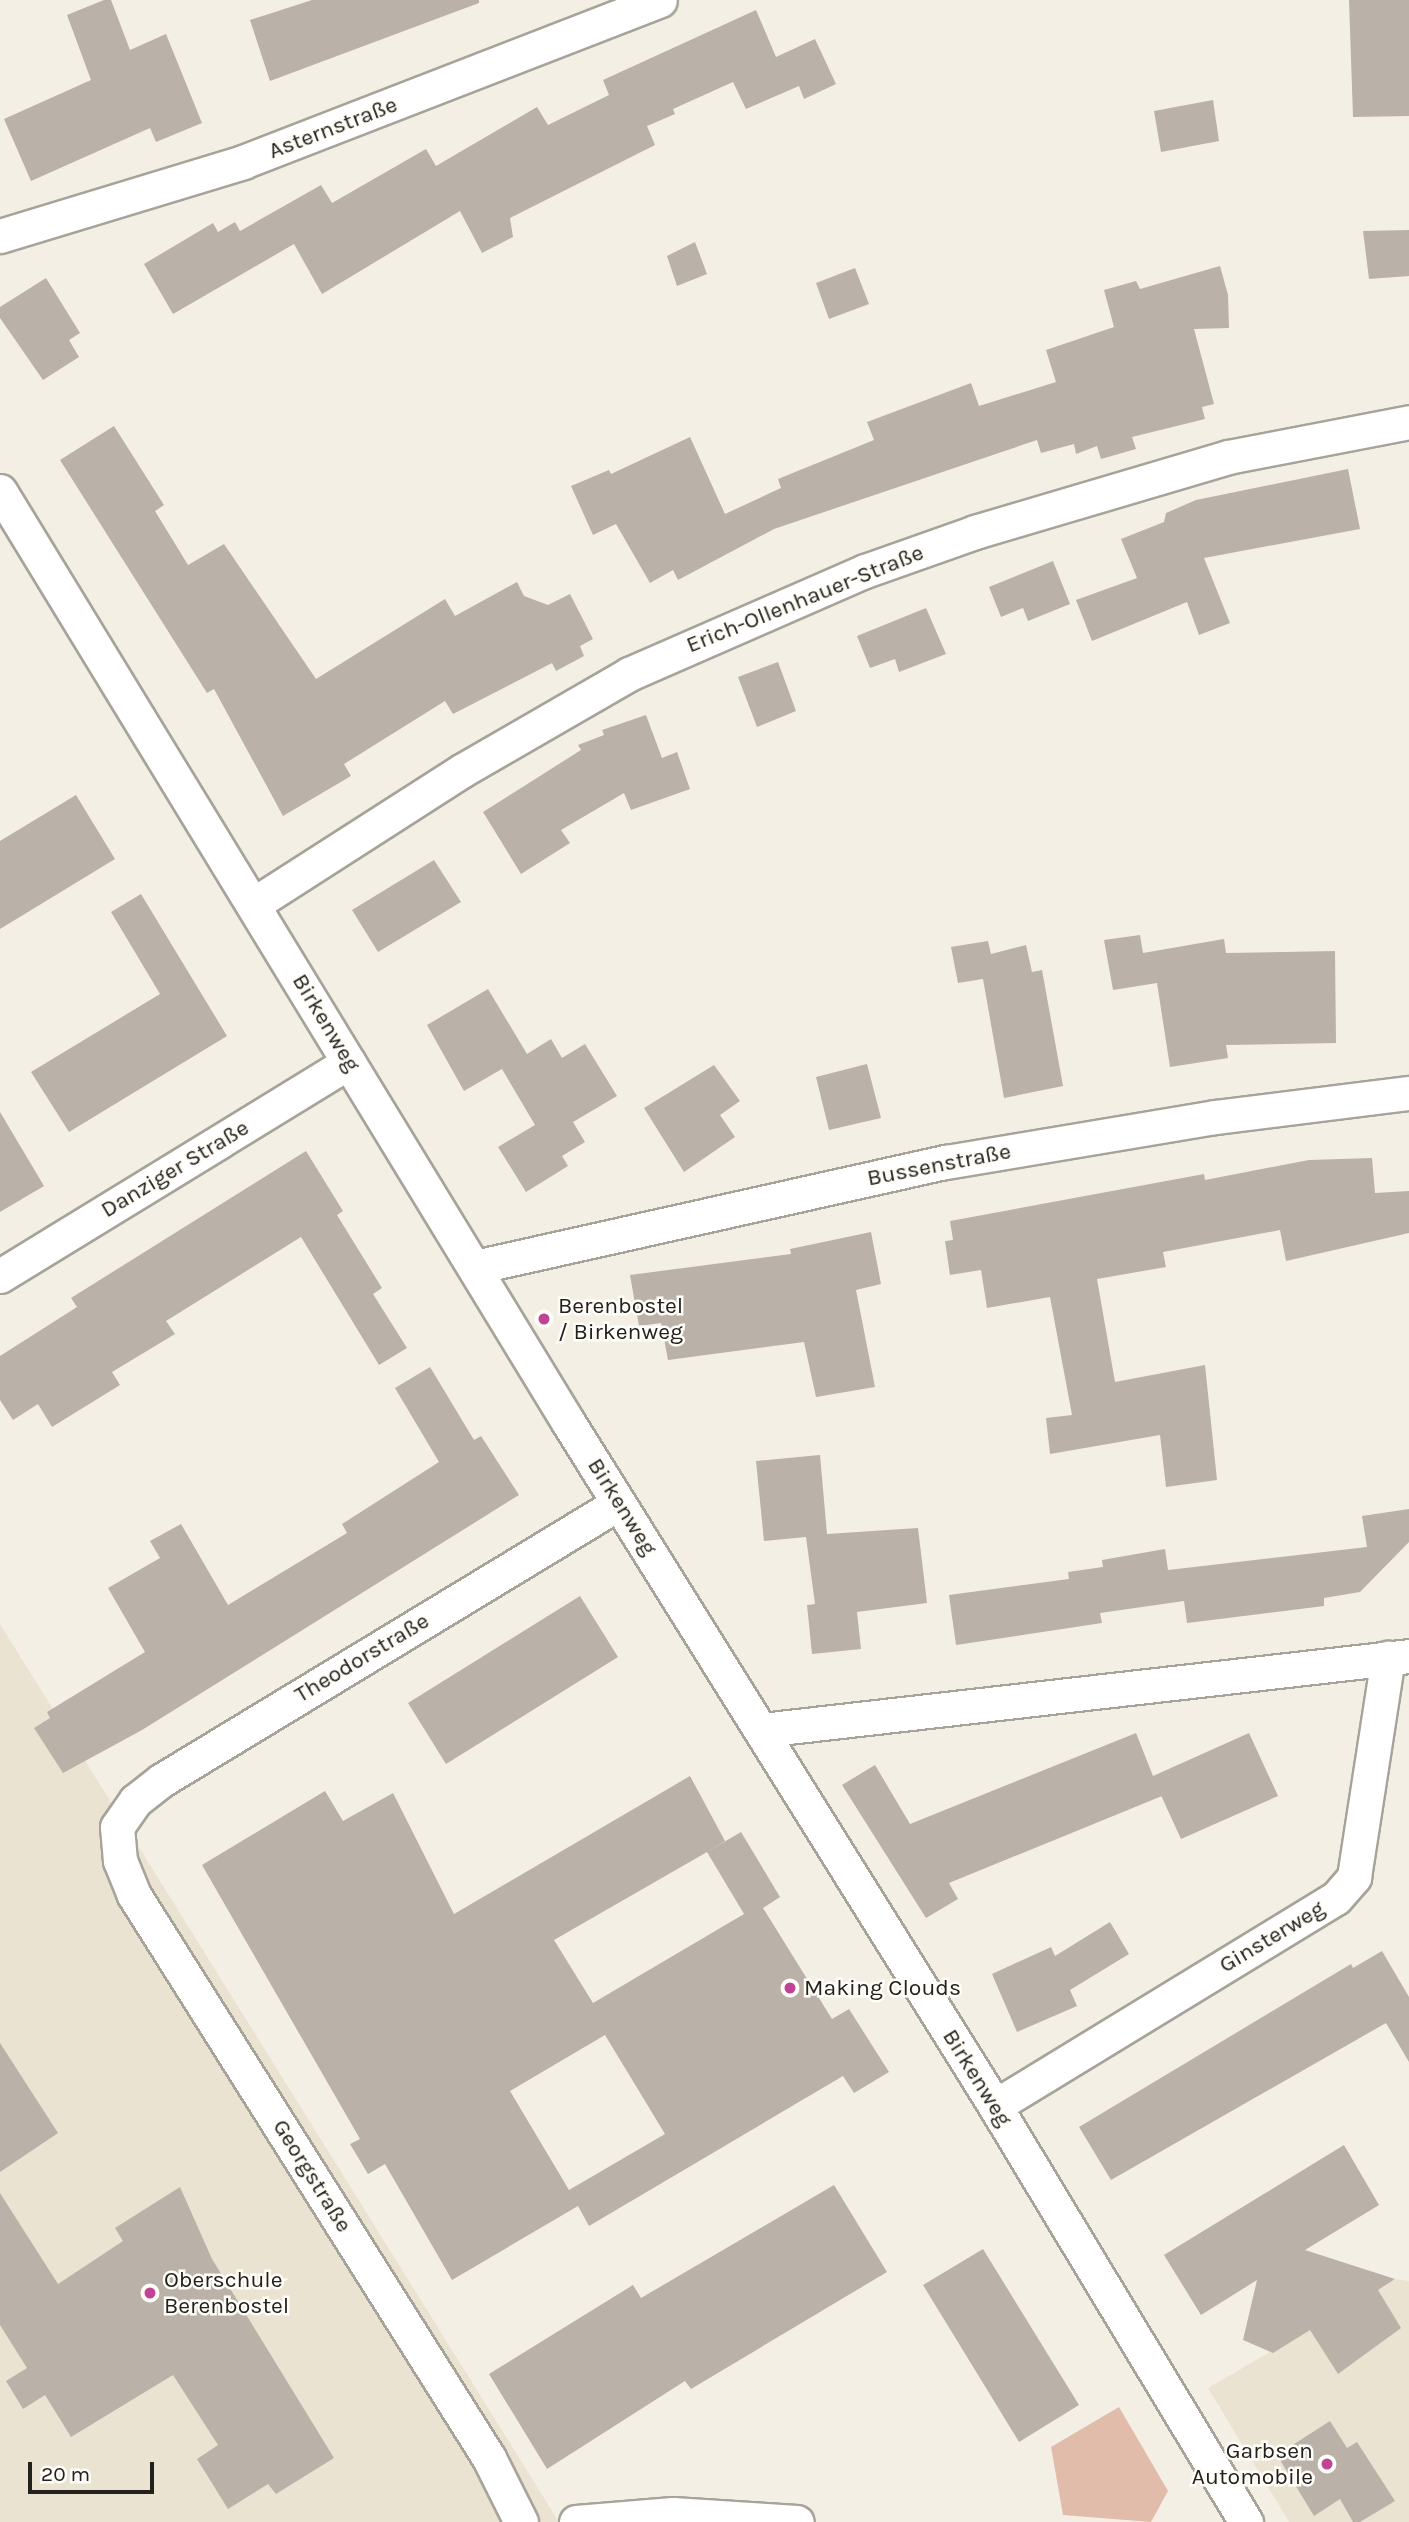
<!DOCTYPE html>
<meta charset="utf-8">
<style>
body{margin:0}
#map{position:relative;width:1409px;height:2522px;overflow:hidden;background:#f4efe5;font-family:Karla,sans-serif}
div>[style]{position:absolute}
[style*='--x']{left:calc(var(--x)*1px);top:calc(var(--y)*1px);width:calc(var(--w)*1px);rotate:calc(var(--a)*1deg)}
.built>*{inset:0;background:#ebe3d2}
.green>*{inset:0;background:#e1bcab}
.building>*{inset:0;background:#bab1a9}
.roads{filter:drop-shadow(2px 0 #a7a399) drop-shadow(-2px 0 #a7a399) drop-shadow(0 2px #a7a399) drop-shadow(0 -2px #a7a399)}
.minor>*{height:33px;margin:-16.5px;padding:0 16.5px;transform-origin:16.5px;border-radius:16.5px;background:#fff}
.dots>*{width:19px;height:19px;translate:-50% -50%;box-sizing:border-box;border:4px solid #fffdf8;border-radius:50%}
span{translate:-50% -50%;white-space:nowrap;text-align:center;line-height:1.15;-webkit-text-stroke:5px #fffdf8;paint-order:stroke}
.street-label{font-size:23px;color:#23211d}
.poi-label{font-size:23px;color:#23211d}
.left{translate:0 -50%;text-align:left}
.right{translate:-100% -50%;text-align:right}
.scale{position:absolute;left:28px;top:2462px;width:126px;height:32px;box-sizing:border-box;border:4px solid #23211d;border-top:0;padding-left:9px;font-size:21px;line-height:24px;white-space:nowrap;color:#23211d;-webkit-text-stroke:5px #fffdf8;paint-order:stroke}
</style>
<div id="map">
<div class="built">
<div style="clip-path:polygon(0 1624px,559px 2522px,0 2522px)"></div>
<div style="clip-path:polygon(1395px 2279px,1409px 2281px,1409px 2522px,1289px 2522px,1208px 2388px)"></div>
</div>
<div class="green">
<div style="clip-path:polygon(1119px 2407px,1168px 2491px,1151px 2522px,1063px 2515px,1051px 2447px)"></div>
</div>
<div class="building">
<div style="clip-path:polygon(104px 0,111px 0,130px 50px,166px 34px,202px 123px,156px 142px,150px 128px,31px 181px,4px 119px,91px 80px,67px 15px)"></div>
<div style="clip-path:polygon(312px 0,479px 0,479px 3px,270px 81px,250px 20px)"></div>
<div style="clip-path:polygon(1349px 0,1409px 0,1409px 116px,1353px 117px)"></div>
<div style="clip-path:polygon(756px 10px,776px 57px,815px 39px,836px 84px,804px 99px,799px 86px,746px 109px,733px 82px,673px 109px,675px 114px,647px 126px,655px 145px,510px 218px,513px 237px,482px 253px,460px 211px,322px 294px,294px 244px,173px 314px,144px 264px,213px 223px,218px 232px,235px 222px,240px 231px,321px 185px,332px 203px,426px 149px,436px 166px,537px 107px,548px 125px,609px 95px,603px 80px)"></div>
<div style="clip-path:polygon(1213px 100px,1219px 141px,1161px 152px,1154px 111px)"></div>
<div style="clip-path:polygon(1409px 230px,1409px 276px,1369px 279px,1363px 231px)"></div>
<div style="clip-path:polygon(695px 242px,707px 274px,677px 286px,667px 256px)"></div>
<div style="clip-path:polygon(1220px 266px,1228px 295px,1229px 328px,1194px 329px,1214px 404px,1202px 407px,1205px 419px,1132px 437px,1136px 449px,1101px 459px,1097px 446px,1076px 454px,1074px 444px,1041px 453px,1037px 440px,774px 529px,678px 580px,673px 570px,650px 583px,616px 524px,593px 535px,571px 486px,609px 470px,611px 474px,690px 437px,725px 514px,781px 488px,778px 479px,874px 440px,867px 422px,971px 383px,979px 406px,1056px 382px,1046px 350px,1114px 327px,1104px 290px,1136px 281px,1140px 289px)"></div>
<div style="clip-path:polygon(855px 268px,869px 304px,829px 319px,816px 283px)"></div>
<div style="clip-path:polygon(46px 278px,80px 333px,69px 340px,79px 357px,43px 380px,0 318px,0 307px)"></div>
<div style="clip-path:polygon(114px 426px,164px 505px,155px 511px,188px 565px,224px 544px,316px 679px,445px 599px,455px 616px,517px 582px,524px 596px,548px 605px,570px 594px,593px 639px,580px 646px,584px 656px,556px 671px,552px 663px,453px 714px,445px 701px,344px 764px,351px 776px,283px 816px,214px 689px,207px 693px,60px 460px)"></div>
<div style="clip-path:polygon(1348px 469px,1360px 529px,1204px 558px,1230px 623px,1199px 635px,1187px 602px,1092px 641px,1076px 600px,1137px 578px,1121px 539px,1164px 522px,1166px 513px,1196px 500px)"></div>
<div style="clip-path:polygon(1053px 561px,1070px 604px,1028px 621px,1023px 608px,1001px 617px,989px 587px)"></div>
<div style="clip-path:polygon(926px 608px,946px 654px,899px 672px,895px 659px,870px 668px,857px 636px)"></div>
<div style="clip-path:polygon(778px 662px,796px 711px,757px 727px,738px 677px)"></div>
<div style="clip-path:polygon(646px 715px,662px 758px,677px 752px,690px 789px,631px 810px,624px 793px,561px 830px,570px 843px,521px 874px,483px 812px,581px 750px,578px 745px,604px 735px,602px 730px)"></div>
<div style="clip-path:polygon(76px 795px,115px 859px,0 929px,0 841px)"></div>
<div style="clip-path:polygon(434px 860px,461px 902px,378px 952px,352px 910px)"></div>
<div style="clip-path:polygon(141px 894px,227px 1036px,69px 1132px,31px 1072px,160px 994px,111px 912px)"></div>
<div style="clip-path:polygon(1140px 935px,1143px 953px,1224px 939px,1226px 953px,1335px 951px,1336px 1043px,1226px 1045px,1228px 1058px,1170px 1067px,1157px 983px,1113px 990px,1104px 940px)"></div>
<div style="clip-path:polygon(988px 941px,991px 954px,1026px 945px,1032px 972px,1042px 970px,1063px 1086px,1004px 1098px,983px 979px,958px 983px,951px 947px)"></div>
<div style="clip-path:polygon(488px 989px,527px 1054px,551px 1039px,562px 1058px,585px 1044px,617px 1096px,573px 1122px,585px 1142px,562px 1156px,568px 1166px,526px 1192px,498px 1147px,535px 1125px,502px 1069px,521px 1058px,464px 1091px,427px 1025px)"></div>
<div style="clip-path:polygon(867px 1064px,881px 1118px,829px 1130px,816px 1077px)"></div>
<div style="clip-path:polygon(714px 1065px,740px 1101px,720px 1115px,735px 1137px,684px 1172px,644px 1108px)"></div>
<div style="clip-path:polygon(0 1112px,44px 1186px,0 1212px)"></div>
<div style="clip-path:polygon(306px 1151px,343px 1211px,337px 1215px,382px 1288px,373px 1294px,407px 1348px,379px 1365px,301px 1237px,166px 1321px,175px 1334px,112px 1372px,120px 1385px,52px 1427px,38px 1404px,13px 1420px,0 1400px,0 1356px,77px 1307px,71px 1298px)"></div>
<div style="clip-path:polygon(1372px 1158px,1375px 1193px,1409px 1191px,1409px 1233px,1286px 1261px,1280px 1230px,1163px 1252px,1166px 1267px,1097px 1279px,1115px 1382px,1205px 1365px,1217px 1480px,1166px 1487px,1160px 1435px,1050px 1454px,1046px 1418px,1072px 1415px,1050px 1297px,987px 1308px,981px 1270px,950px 1275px,945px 1241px,953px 1240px,950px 1221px,1204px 1174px,1205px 1180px,1309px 1160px)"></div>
<div style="clip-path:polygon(871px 1232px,881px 1284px,856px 1290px,875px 1387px,816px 1397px,804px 1342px,668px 1360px,661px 1323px,639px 1326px,630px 1275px,791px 1254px,790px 1249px)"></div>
<div style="clip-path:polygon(430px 1367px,474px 1440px,481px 1436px,519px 1495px,142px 1730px,63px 1773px,34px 1728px,50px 1718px,47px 1712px,145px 1652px,108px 1588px,160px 1558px,150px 1541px,181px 1524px,228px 1605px,347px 1533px,342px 1524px,439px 1462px,395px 1388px)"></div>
<div style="clip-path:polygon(820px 1455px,827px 1534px,918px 1528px,927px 1603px,857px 1612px,861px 1649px,812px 1654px,807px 1605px,815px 1604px,806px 1537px,764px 1541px,756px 1461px)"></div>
<div style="clip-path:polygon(1409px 1509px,1409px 1542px,1360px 1592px,1324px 1598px,1324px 1606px,1187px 1623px,1184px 1601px,1100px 1613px,1102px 1623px,956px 1645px,949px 1595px,1069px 1579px,1068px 1572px,1103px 1567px,1102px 1560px,1165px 1549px,1168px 1570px,1367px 1547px,1362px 1516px)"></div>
<div style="clip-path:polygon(580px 1596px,618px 1657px,446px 1764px,408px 1703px)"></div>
<div style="clip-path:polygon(1136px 1733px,1153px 1776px,1249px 1733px,1278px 1796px,1181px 1839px,1159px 1791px,1162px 1796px,949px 1883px,958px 1899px,926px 1918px,842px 1785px,875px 1765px,910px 1824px)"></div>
<div style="clip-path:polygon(evenodd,690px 1776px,725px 1841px,707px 1852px,741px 1832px,780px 1897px,763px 1908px,832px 2019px,849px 2009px,889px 2072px,854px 2093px,843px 2076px,589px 2226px,578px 2206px,452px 2280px,385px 2164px,368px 2174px,350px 2144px,360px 2139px,202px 1865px,325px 1791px,343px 1821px,393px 1793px,454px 1914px,690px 1776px,707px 1852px,744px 1914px,593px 2003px,554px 1940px,707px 1852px,690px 1776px,605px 2035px,665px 2134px,569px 2190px,510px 2091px,605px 2035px)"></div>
<div style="clip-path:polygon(1110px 1922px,1129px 1954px,1070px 1990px,1077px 2006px,1017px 2032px,992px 1974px,1051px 1947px,1055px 1956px)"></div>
<div style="clip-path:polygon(1382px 1951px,1409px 1997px,1409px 2062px,1386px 2023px,1111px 2180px,1079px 2127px,1351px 1964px,1353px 1968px)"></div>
<div style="clip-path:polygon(0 2043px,58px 2133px,0 2172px)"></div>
<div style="clip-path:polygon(1344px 2145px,1379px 2205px,1305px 2250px,1395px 2279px,1378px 2290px,1401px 2328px,1338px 2374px,1310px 2330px,1273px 2353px,1243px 2340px,1257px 2280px,1201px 2315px,1164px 2255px)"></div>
<div style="clip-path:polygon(834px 2185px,887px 2272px,691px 2389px,685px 2381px,547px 2469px,489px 2374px,633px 2285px,641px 2298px)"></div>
<div style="clip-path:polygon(180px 2187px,212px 2259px,334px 2458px,276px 2494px,268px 2484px,228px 2509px,197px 2459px,218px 2445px,173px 2375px,71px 2437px,45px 2395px,23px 2409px,6px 2381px,27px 2368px,0 2325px,0 2193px,58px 2284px,123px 2241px,115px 2228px)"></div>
<div style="clip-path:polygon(983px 2249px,1079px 2405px,1019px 2442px,923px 2285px)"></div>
<div style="clip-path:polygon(1330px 2421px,1347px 2448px,1357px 2442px,1395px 2501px,1360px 2522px,1353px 2522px,1340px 2499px,1314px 2516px,1277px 2455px)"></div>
</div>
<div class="roads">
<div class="minor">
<div style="--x:0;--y:236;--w:254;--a:-16.9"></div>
<div style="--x:243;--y:162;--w:447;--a:-21.2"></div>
<div style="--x:0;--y:491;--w:1091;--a:58.61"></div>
<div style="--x:568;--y:1422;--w:806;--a:58.02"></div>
<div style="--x:995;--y:2106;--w:486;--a:58.9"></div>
<div style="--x:254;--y:904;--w:248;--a:-32.7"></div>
<div style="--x:463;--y:770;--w:192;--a:-30"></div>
<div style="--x:629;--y:674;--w:257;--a:-23.6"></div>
<div style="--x:865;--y:571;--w:117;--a:-19.5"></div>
<div style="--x:975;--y:532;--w:264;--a:-16.5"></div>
<div style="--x:1228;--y:457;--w:184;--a:-10.9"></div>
<div style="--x:475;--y:1267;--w:483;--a:-12.6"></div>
<div style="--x:946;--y:1162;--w:273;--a:-9.5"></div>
<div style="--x:1215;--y:1117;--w:195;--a:-7.1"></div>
<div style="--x:0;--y:1276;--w:409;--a:-31.5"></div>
<div style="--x:762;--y:1730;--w:651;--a:-6.52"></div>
<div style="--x:995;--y:2106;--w:399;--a:-31.4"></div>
<div style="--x:1336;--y:1898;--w:28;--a:-49"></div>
<div style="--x:1354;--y:1877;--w:222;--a:-81.2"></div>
<div style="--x:521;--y:2522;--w:72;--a:-116.6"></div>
<div style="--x:489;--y:2458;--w:666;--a:-122.23"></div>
<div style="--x:134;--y:1895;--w:37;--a:-112"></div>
<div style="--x:120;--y:1861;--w:34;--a:-95"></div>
<div style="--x:117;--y:1827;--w:32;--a:-55"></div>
<div style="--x:135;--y:1801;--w:34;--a:-38"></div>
<div style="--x:162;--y:1780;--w:534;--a:-31.22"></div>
<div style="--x:576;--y:2522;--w:97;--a:-4.7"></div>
<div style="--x:673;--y:2514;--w:124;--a:3.7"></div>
</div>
</div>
<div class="dots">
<div style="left:544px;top:1319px;background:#bf4497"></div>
<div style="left:790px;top:1988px;background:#bf4497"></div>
<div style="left:150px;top:2293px;background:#bf4497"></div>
<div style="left:1327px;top:2464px;background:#bf4497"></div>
</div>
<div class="street-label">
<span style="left:333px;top:128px;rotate:-21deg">Asternstraße</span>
<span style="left:805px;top:599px;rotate:-22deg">Erich-Ollenhauer-Straße</span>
<span style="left:326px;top:1023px;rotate:59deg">Birkenweg</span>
<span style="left:939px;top:1165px;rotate:-11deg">Bussenstraße</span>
<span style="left:175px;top:1169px;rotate:-31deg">Danziger Straße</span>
<span style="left:622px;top:1507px;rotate:58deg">Birkenweg</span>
<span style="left:362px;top:1658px;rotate:-31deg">Theodorstraße</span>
<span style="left:1272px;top:1937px;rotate:-31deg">Ginsterweg</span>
<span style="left:977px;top:2078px;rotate:58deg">Birkenweg</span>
<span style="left:312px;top:2176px;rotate:58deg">Georgstraße</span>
</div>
<div class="poi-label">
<span class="left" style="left:558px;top:1319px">Berenbostel<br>/ Birkenweg</span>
<span class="left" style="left:804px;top:1988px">Making Clouds</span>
<span class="left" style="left:164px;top:2293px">Oberschule<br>Berenbostel</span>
<span class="right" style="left:1313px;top:2464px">Garbsen<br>Automobile</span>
</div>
<div class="scale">20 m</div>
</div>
